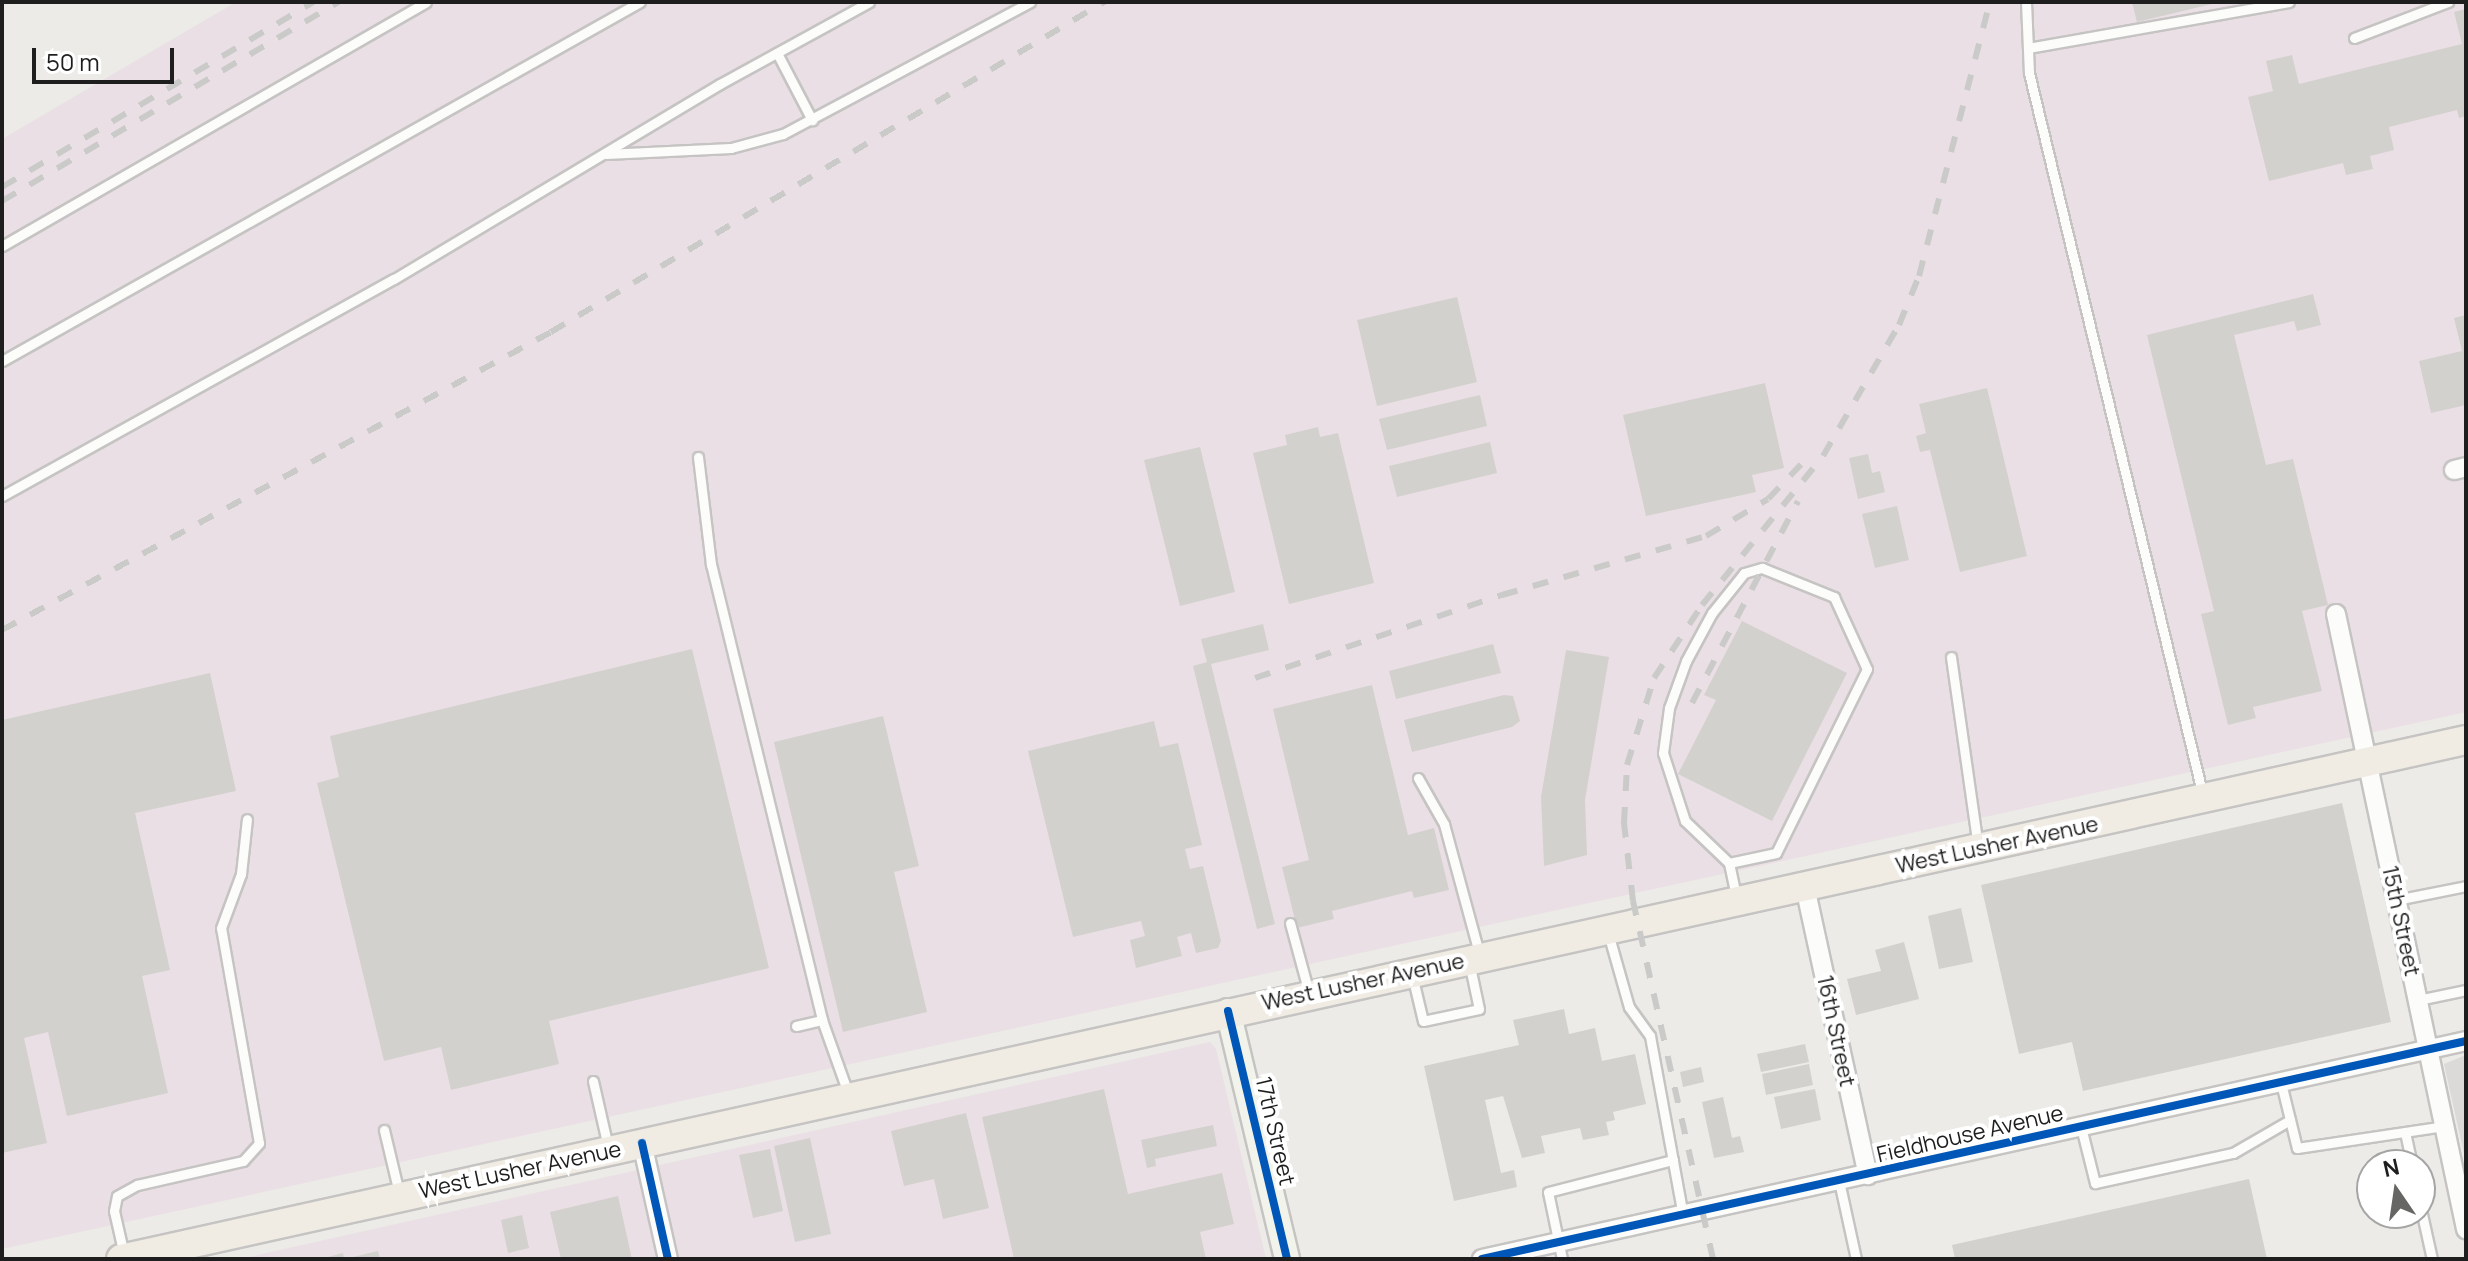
<!DOCTYPE html>
<style>
body{margin:0}
#map{position:relative;width:2468px;height:1261px;overflow:hidden;background:#ecebe7;font-family:Manrope,sans-serif}
div>[style]{position:absolute}
[style*='--x']{left:calc(var(--x)*1px);top:calc(var(--y)*1px);width:calc(var(--w)*1px);rotate:calc(var(--a)*1deg)}
.residential>*{inset:0;background:#dbdad8}
.industrial>*{inset:0;background:#eadfe5}
.building>*{inset:0;background:#d3d1ce}
.roads{filter:drop-shadow(2px 0 #c5c4c3) drop-shadow(-2px 0 #c5c4c3) drop-shadow(0 2px #c5c4c3) drop-shadow(0 -2px #c5c4c3)}
.lane>*{height:9px;margin:-4.5px;padding:0 4.5px;transform-origin:4.5px;border-radius:4.5px;background:#fcfcfb}
.street>*{height:18px;margin:-9px;padding:0 9px;transform-origin:9px;border-radius:9px;background:#fcfcfb}
.secondary>*{height:24px;margin:-12px;padding:0 12px;transform-origin:12px;border-radius:12px;background:#f2f3ea}
.primary>*{height:28px;margin:-14px;padding:0 14px;transform-origin:14px;border-radius:14px;background:#f0ece4}
.rail>*{height:6px;margin-top:-3px;transform-origin:0;background:repeating-linear-gradient(90deg,#cacac9 0 16px,transparent 0 32px)}
.cycleway>*{height:8px;margin:-4px;padding:0 4px;transform-origin:4px;border-radius:4px;background:#0057b8}
span{translate:-50% -50%;white-space:nowrap;text-align:center;line-height:1.15;-webkit-text-stroke:8px #fff;paint-order:stroke}
.street-label{font-size:22px;color:#1e1e1e}
.frame{position:absolute;inset:0;border:4px solid #1e1e1e;pointer-events:none}
.north{position:absolute;left:2356px;top:1149px;width:80px;height:80px;box-sizing:border-box;background:#fff;border:2px solid #a5a5a5;border-radius:50%;rotate:347deg;font-size:22px;font-weight:700;line-height:32px;text-align:center;color:#1e1e1e}
.north::after{content:'';display:block;margin:auto;width:28px;height:36px;background:#666664;clip-path:polygon(50% 0,100% 100%,50% 72%,0 100%)}
.scale{position:absolute;left:32px;top:48px;width:142px;height:36px;box-sizing:border-box;border:4px solid #1e1e1e;border-top:0;padding-left:10px;font-size:24px;line-height:28px;white-space:nowrap;color:#1e1e1e;-webkit-text-stroke:6px #fff;paint-order:stroke}
</style>
<div id="map">
<div class="residential">
<div style="clip-path:polygon(2466px 1055px,2466px 1163px,2444px 1064px)"></div>
</div>
<div class="industrial">
<div style="clip-path:polygon(236px 2px,2466px 2px,2466px 712px,2px 1249px,2px 139px)"></div>
<div style="clip-path:polygon(1210px 1042px,1216px 1049px,1266px 1259px,240px 1259px)"></div>
</div>
<div class="building">
<div style="clip-path:polygon(2132px 2px,2216px 2px,2216px 3px,2137px 22px)"></div>
<div style="clip-path:polygon(2466px 9px,2466px 116px,2459px 118px,2457px 110px,2389px 127px,2394px 150px,2370px 156px,2373px 169px,2346px 175px,2343px 163px,2269px 181px,2248px 97px,2273px 91px,2266px 61px,2292px 55px,2299px 84px,2462px 44px,2454px 12px)"></div>
<div style="clip-path:polygon(2313px 294px,2321px 325px,2297px 331px,2294px 321px,2234px 335px,2266px 465px,2293px 459px,2328px 605px,2302px 611px,2322px 691px,2253px 707px,2256px 718px,2228px 725px,2201px 614px,2214px 611px,2147px 335px)"></div>
<div style="clip-path:polygon(1457px 297px,1477px 382px,1377px 406px,1357px 320px)"></div>
<div style="clip-path:polygon(2466px 315px,2466px 405px,2431px 413px,2419px 361px,2462px 351px,2454px 318px)"></div>
<div style="clip-path:polygon(1765px 383px,1784px 468px,1752px 475px,1756px 492px,1646px 516px,1623px 415px)"></div>
<div style="clip-path:polygon(1987px 388px,2027px 556px,1960px 572px,1930px 450px,1920px 452px,1916px 436px,1926px 433px,1919px 404px)"></div>
<div style="clip-path:polygon(1480px 395px,1487px 426px,1387px 450px,1379px 419px)"></div>
<div style="clip-path:polygon(1318px 427px,1320px 437px,1338px 433px,1374px 583px,1289px 604px,1253px 453px,1287px 445px,1285px 435px)"></div>
<div style="clip-path:polygon(1490px 442px,1497px 473px,1397px 497px,1389px 466px)"></div>
<div style="clip-path:polygon(1200px 447px,1235px 592px,1180px 606px,1144px 460px)"></div>
<div style="clip-path:polygon(1868px 454px,1872px 473px,1880px 471px,1885px 492px,1858px 499px,1849px 458px)"></div>
<div style="clip-path:polygon(1897px 506px,1909px 560px,1875px 568px,1862px 514px)"></div>
<div style="clip-path:polygon(1742px 621px,1847px 673px,1772px 821px,1678px 774px,1716px 700px,1704px 695px)"></div>
<div style="clip-path:polygon(1263px 624px,1269px 650px,1211px 664px,1275px 924px,1257px 929px,1193px 666px,1207px 662px,1201px 639px)"></div>
<div style="clip-path:polygon(1493px 644px,1501px 673px,1396px 699px,1389px 671px)"></div>
<div style="clip-path:polygon(692px 649px,769px 968px,549px 1021px,559px 1064px,451px 1090px,441px 1047px,384px 1061px,317px 783px,339px 777px,330px 736px)"></div>
<div style="clip-path:polygon(1566px 650px,1609px 657px,1585px 800px,1587px 855px,1544px 866px,1541px 797px)"></div>
<div style="clip-path:polygon(210px 673px,236px 791px,135px 813px,170px 970px,142px 976px,168px 1093px,67px 1116px,48px 1032px,24px 1038px,47px 1143px,2px 1153px,2px 720px)"></div>
<div style="clip-path:polygon(1372px 685px,1408px 835px,1434px 828px,1449px 890px,1414px 898px,1412px 891px,1332px 911px,1334px 919px,1297px 928px,1282px 867px,1309px 860px,1273px 709px)"></div>
<div style="clip-path:polygon(1504px 695px,1513px 696px,1520px 721px,1512px 727px,1412px 752px,1404px 720px)"></div>
<div style="clip-path:polygon(883px 716px,919px 866px,894px 872px,927px 1012px,843px 1032px,774px 742px)"></div>
<div style="clip-path:polygon(1154px 721px,1160px 747px,1178px 743px,1202px 845px,1185px 849px,1190px 869px,1203px 866px,1221px 941px,1218px 948px,1196px 953px,1191px 933px,1177px 937px,1182px 956px,1136px 968px,1130px 940px,1145px 936px,1141px 921px,1073px 937px,1028px 751px)"></div>
<div style="clip-path:polygon(2342px 803px,2391px 1022px,2083px 1091px,2072px 1042px,2019px 1054px,1981px 885px)"></div>
<div style="clip-path:polygon(1961px 908px,1973px 962px,1939px 969px,1928px 916px)"></div>
<div style="clip-path:polygon(1904px 942px,1919px 999px,1856px 1015px,1847px 979px,1881px 971px,1875px 950px)"></div>
<div style="clip-path:polygon(1564px 1009px,1569px 1034px,1595px 1028px,1602px 1061px,1635px 1054px,1646px 1104px,1613px 1112px,1615px 1120px,1606px 1122px,1609px 1135px,1583px 1140px,1580px 1128px,1541px 1136px,1545px 1153px,1522px 1158px,1503px 1096px,1485px 1100px,1501px 1173px,1514px 1170px,1517px 1187px,1454px 1201px,1424px 1066px,1519px 1045px,1513px 1020px)"></div>
<div style="clip-path:polygon(1805px 1044px,1809px 1062px,1761px 1072px,1757px 1054px)"></div>
<div style="clip-path:polygon(1809px 1064px,1813px 1085px,1766px 1095px,1762px 1074px)"></div>
<div style="clip-path:polygon(1701px 1067px,1704px 1082px,1683px 1087px,1680px 1072px)"></div>
<div style="clip-path:polygon(1104px 1089px,1128px 1194px,1222px 1173px,1234px 1224px,1200px 1232px,1206px 1259px,1014px 1259px,982px 1117px)"></div>
<div style="clip-path:polygon(1815px 1089px,1821px 1120px,1781px 1129px,1774px 1097px)"></div>
<div style="clip-path:polygon(1723px 1097px,1732px 1138px,1740px 1136px,1744px 1152px,1714px 1158px,1702px 1102px)"></div>
<div style="clip-path:polygon(966px 1113px,989px 1208px,943px 1219px,934px 1179px,904px 1186px,891px 1131px)"></div>
<div style="clip-path:polygon(1213px 1125px,1217px 1146px,1155px 1159px,1156px 1166px,1147px 1168px,1141px 1140px)"></div>
<div style="clip-path:polygon(810px 1138px,831px 1234px,795px 1242px,774px 1146px)"></div>
<div style="clip-path:polygon(770px 1149px,783px 1211px,753px 1218px,739px 1155px)"></div>
<div style="clip-path:polygon(2249px 1179px,2267px 1259px,1955px 1259px,1952px 1245px)"></div>
<div style="clip-path:polygon(618px 1196px,632px 1259px,561px 1259px,550px 1212px)"></div>
<div style="clip-path:polygon(522px 1215px,529px 1248px,508px 1253px,501px 1220px)"></div>
<div style="clip-path:polygon(378px 1251px,380px 1259px,349px 1259px,349px 1258px)"></div>
<div style="clip-path:polygon(343px 1253px,344px 1259px,324px 1259px,324px 1258px)"></div>
</div>
<div class="roads">
<div class="lane">
<div style="--x:2026;--y:2;--w:71;--a:87.6"></div>
<div style="--x:2029;--y:73;--w:744;--a:76.47"></div>
<div style="--x:2354;--y:38;--w:101;--a:-21"></div>
<div style="--x:2028;--y:48;--w:265;--a:-10"></div>
<div style="--x:777;--y:53;--w:76;--a:62.4"></div>
<div style="--x:606;--y:154;--w:125;--a:-2.7"></div>
<div style="--x:731;--y:148;--w:54;--a:-15.1"></div>
<div style="--x:783;--y:134;--w:280;--a:-28.1"></div>
<div style="--x:2;--y:246;--w:489;--a:-29.9"></div>
<div style="--x:2;--y:361;--w:732;--a:-29.37"></div>
<div style="--x:698;--y:457;--w:108;--a:83.1"></div>
<div style="--x:711;--y:564;--w:469;--a:76.3"></div>
<div style="--x:822;--y:1020;--w:77;--a:70.4"></div>
<div style="--x:2;--y:496;--w:448;--a:-29"></div>
<div style="--x:394;--y:279;--w:380;--a:-30.9"></div>
<div style="--x:720;--y:84;--w:170;--a:-28.8"></div>
<div style="--x:1951;--y:657;--w:191;--a:81.9"></div>
<div style="--x:1418;--y:778;--w:53;--a:60.5"></div>
<div style="--x:1444;--y:824;--w:134;--a:74.8"></div>
<div style="--x:1729;--y:863;--w:61;--a:-136.3"></div>
<div style="--x:1685;--y:821;--w:71;--a:-107.9"></div>
<div style="--x:1663;--y:753;--w:45;--a:-82.4"></div>
<div style="--x:1669;--y:708;--w:50;--a:-70.1"></div>
<div style="--x:1686;--y:661;--w:55;--a:-61.6"></div>
<div style="--x:1712;--y:613;--w:51;--a:-51.3"></div>
<div style="--x:1744;--y:573;--w:19;--a:-16"></div>
<div style="--x:1762;--y:568;--w:78;--a:21.9"></div>
<div style="--x:1834;--y:597;--w:79;--a:65.4"></div>
<div style="--x:1867;--y:669;--w:205;--a:116.3"></div>
<div style="--x:1776;--y:853;--w:48;--a:168"></div>
<div style="--x:1729;--y:863;--w:35;--a:78"></div>
<div style="--x:2396;--y:900;--w:71;--a:-11.3"></div>
<div style="--x:1290;--y:923;--w:73;--a:74.8"></div>
<div style="--x:1608;--y:933;--w:77;--a:74.2"></div>
<div style="--x:1629;--y:1007;--w:36;--a:54"></div>
<div style="--x:1650;--y:1036;--w:182;--a:79.6"></div>
<div style="--x:1412;--y:975;--w:47;--a:76.6"></div>
<div style="--x:1423;--y:1021;--w:57;--a:-12.1"></div>
<div style="--x:1479;--y:1009;--w:48;--a:-102"></div>
<div style="--x:2418;--y:1000;--w:49;--a:-11.8"></div>
<div style="--x:796;--y:1026;--w:27;--a:-13"></div>
<div style="--x:593;--y:1081;--w:68;--a:77.2"></div>
<div style="--x:2281;--y:1083;--w:67;--a:76.2"></div>
<div style="--x:2297;--y:1148;--w:150;--a:-8.5"></div>
<div style="--x:2081;--y:1127;--w:58;--a:76"></div>
<div style="--x:2095;--y:1183;--w:141;--a:-12.3"></div>
<div style="--x:2233;--y:1153;--w:66;--a:-30.1"></div>
<div style="--x:384;--y:1130;--w:65;--a:76.6"></div>
<div style="--x:2405;--y:1132;--w:34;--a:78"></div>
<div style="--x:1839;--y:1181;--w:80;--a:77.7"></div>
<div style="--x:2420;--y:1205;--w:55;--a:77.5"></div>
<div style="--x:124;--y:1255;--w:45;--a:-102.8"></div>
<div style="--x:114;--y:1211;--w:15;--a:-79"></div>
<div style="--x:117;--y:1196;--w:23;--a:-29"></div>
<div style="--x:137;--y:1185;--w:109;--a:-12.8"></div>
<div style="--x:243;--y:1161;--w:24;--a:-48"></div>
<div style="--x:259;--y:1143;--w:218;--a:-100"></div>
<div style="--x:221;--y:928;--w:58;--a:-69.7"></div>
<div style="--x:241;--y:874;--w:55;--a:-83.8"></div>
<div style="--x:1562;--y:1259;--w:68;--a:-101.8"></div>
<div style="--x:1548;--y:1192;--w:129;--a:-14.4"></div>
</div>
<div class="street">
<div style="--x:2454;--y:470;--w:12;--a:-14"></div>
<div style="--x:2336;--y:614;--w:629;--a:78.06"></div>
<div style="--x:1805;--y:887;--w:295;--a:77.7"></div>
<div style="--x:642;--y:1143;--w:119;--a:77.4"></div>
<div style="--x:1482;--y:1259;--w:1008;--a:-12.49"></div>
</div>
<div class="secondary">
<div style="--x:1228;--y:1011;--w:255;--a:76.6"></div>
</div>
<div class="primary">
<div style="--x:121;--y:1259;--w:2402;--a:-12.48"></div>
</div>
</div>
<div class="rail">
<div style="--x:2;--y:187;--w:362;--a:-30.7"></div>
<div style="--x:2;--y:201;--w:391;--a:-30.6"></div>
<div style="--x:2;--y:630;--w:625;--a:-28.49"></div>
<div style="--x:551;--y:332;--w:644;--a:-30.83"></div>
<div style="--x:1255;--y:678;--w:261;--a:-18.6"></div>
<div style="--x:1502;--y:595;--w:212;--a:-16.1"></div>
<div style="--x:1706;--y:536;--w:72;--a:-30.8"></div>
<div style="--x:1768;--y:499;--w:62;--a:-46.3"></div>
<div style="--x:1692;--y:703;--w:228;--a:-62.3"></div>
<div style="--x:1713;--y:1259;--w:367;--a:-102.6"></div>
<div style="--x:1633;--y:901;--w:79;--a:-96.6"></div>
<div style="--x:1624;--y:823;--w:58;--a:-87"></div>
<div style="--x:1627;--y:765;--w:91;--a:-72.8"></div>
<div style="--x:1654;--y:678;--w:87;--a:-56.7"></div>
<div style="--x:1702;--y:605;--w:192;--a:-50.9"></div>
<div style="--x:1823;--y:456;--w:151;--a:-59.9"></div>
<div style="--x:1899;--y:325;--w:53;--a:-67.8"></div>
<div style="--x:1919;--y:276;--w:283;--a:-75.5"></div>
</div>
<div class="cycleway">
<div style="--x:1228;--y:1011;--w:255;--a:76.6"></div>
<div style="--x:642;--y:1143;--w:119;--a:77.4"></div>
<div style="--x:1482;--y:1259;--w:1008;--a:-12.49"></div>
</div>
<div class="street-label">
<span style="left:1997px;top:845px;rotate:-12deg">West Lusher Avenue</span>
<span style="left:2401px;top:921px;rotate:78deg">15th Street</span>
<span style="left:1363px;top:982px;rotate:-12deg">West Lusher Avenue</span>
<span style="left:1836px;top:1031px;rotate:78deg">16th Street</span>
<span style="left:1275px;top:1131px;rotate:77deg">17th Street</span>
<span style="left:1970px;top:1134px;rotate:-13deg">Fieldhouse Avenue</span>
<span style="left:520px;top:1170px;rotate:-12deg">West Lusher Avenue</span>
</div>
<div class="frame"></div>
<div class="north">N</div>
<div class="scale">50 m</div>
</div>
